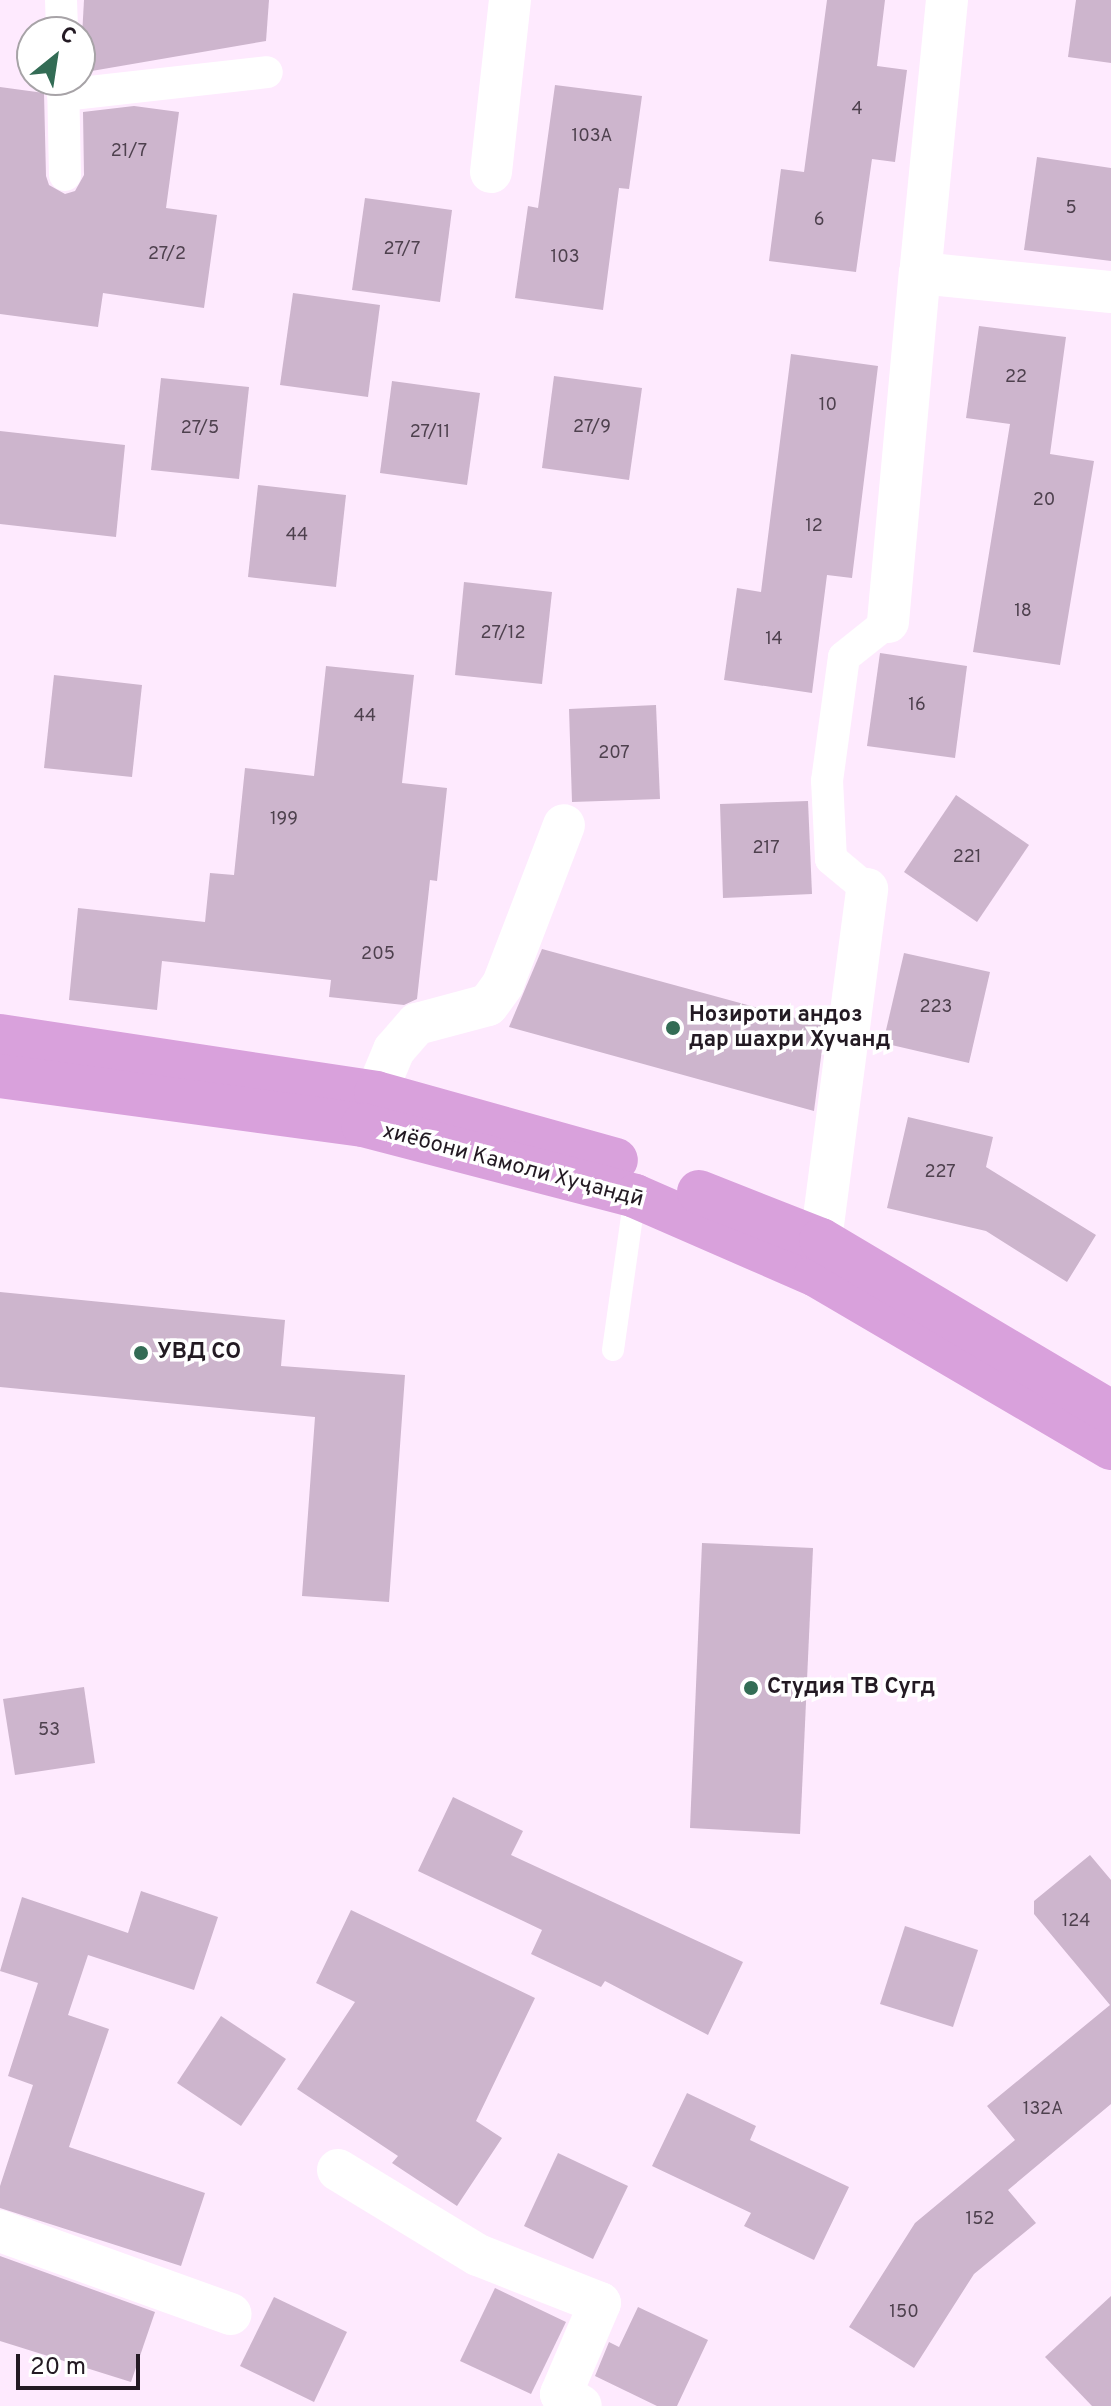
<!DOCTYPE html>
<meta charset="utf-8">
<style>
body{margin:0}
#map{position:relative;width:1111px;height:2406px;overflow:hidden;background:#feeafe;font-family:Overpass,sans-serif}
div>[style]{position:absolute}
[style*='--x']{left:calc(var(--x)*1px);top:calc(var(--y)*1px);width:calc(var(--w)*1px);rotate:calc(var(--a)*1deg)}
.building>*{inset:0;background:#cdb5cd}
.service>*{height:22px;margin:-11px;padding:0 11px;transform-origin:11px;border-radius:11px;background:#fff}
.pedestrian>*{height:32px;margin:-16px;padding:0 16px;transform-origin:16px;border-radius:16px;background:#fff}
.minor>*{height:42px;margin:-21px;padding:0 21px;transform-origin:21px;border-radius:21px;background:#fff}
.primary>*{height:44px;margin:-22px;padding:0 22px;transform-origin:22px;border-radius:22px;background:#d9a1dc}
.dots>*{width:22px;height:22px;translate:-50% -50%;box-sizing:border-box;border:4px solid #fff;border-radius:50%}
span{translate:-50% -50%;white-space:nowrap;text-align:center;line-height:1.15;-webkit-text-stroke:7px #fff;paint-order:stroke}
.number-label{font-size:18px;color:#4e414e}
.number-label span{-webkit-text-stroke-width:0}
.poi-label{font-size:22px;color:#231a23;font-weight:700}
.left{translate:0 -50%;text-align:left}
.street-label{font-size:22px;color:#231a23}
.north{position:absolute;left:16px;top:16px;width:80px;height:80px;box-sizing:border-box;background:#fff;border:2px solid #a7a3a7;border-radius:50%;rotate:30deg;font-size:22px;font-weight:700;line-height:32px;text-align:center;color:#231a23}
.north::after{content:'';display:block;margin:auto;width:28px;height:36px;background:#336c55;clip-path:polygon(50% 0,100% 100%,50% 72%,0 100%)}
.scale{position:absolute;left:16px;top:2354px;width:124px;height:36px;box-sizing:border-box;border:4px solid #231a23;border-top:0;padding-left:10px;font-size:24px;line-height:28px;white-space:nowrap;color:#231a23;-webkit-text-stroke:6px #fff;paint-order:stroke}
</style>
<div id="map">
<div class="building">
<div style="clip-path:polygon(84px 0,269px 0,266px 41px,80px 73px)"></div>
<div style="clip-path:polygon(827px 0,885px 0,877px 66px,907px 70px,895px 162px,872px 159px,856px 272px,769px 261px,781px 169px,804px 172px)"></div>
<div style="clip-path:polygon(1076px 0,1111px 0,1111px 63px,1068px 57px)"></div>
<div style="clip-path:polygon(555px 85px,642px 96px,629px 189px,619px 188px,603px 310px,515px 298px,528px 206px,538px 208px)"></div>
<div style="clip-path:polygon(0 87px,44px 93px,46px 176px,49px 185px,65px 194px,75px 191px,84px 175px,83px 112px,134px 106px,179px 112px,166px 208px,217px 215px,204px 308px,103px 293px,98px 327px,0 314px)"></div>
<div style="clip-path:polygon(1037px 157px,1111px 168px,1111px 261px,1024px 250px)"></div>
<div style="clip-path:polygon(365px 198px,452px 210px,440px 302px,352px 290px)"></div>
<div style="clip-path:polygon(293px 293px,380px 305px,368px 397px,280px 385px)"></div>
<div style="clip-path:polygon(979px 326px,1066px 337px,1050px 454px,1094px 461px,1060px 665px,973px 652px,1010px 424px,966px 418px)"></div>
<div style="clip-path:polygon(791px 354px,878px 366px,852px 578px,827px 575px,812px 693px,724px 680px,737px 588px,761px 592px)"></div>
<div style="clip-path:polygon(554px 376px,642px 388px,629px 480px,542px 468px)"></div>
<div style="clip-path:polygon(161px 378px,249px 387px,239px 479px,151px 470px)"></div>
<div style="clip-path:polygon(392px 381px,480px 393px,467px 485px,380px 473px)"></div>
<div style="clip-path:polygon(0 431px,125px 445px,116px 537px,0 524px)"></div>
<div style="clip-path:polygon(258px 485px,346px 495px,336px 587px,248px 577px)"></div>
<div style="clip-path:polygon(464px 582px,552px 592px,542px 684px,455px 675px)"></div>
<div style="clip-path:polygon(880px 653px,967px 666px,955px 758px,867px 746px)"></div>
<div style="clip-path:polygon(326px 666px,414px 675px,402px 783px,447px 788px,437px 881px,430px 880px,417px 999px,404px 1005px,329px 997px,331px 980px,162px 961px,157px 1010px,69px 1000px,78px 908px,205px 922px,210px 873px,234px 875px,245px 768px,314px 776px)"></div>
<div style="clip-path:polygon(54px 675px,142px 685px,132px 777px,44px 768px)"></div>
<div style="clip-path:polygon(656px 705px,660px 799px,572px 802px,569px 709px)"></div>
<div style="clip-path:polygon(956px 795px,1029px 845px,977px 922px,904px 872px)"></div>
<div style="clip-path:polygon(808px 801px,812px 894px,723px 898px,720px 804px)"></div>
<div style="clip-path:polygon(542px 949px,825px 1026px,814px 1111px,509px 1027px)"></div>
<div style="clip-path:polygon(904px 953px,990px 972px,969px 1063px,883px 1043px)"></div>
<div style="clip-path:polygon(908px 1117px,993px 1137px,986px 1167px,1096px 1235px,1067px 1282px,986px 1231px,887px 1208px)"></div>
<div style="clip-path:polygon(0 1292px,285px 1320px,281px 1366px,405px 1375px,389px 1602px,302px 1596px,315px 1417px,0 1387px)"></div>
<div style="clip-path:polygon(702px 1543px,813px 1548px,800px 1834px,690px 1828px)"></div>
<div style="clip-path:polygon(84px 1687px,95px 1763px,15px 1775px,3px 1699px)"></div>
<div style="clip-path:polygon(453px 1797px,523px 1831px,511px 1855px,743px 1962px,708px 2035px,605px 1981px,601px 1987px,531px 1954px,542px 1930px,418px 1871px)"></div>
<div style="clip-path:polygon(1090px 1855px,1111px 1880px,1111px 2104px,1008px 2190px,1036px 2223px,974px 2274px,914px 2368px,849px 2327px,915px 2223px,1015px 2140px,987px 2106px,1110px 2005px,1034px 1914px,1034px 1901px)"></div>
<div style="clip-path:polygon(141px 1891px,218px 1917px,194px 1990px,88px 1955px,68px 2015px,109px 2029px,69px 2147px,205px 2193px,181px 2266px,0 2208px,0 2186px,33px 2085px,8px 2076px,38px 1983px,0 1971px,22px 1897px,128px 1933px)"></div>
<div style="clip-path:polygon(351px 1910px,535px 1998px,476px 2121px,502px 2138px,457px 2206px,392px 2163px,398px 2156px,297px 2089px,355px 2002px,316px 1983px)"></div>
<div style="clip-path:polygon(905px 1926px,978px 1950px,953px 2027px,880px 2004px)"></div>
<div style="clip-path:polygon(221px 2016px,286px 2059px,241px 2126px,177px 2083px)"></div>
<div style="clip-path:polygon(687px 2093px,756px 2126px,750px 2140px,849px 2187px,814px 2260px,744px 2226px,751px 2213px,652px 2166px)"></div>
<div style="clip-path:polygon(558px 2153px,628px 2186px,593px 2259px,524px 2226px)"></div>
<div style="clip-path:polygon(0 2256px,155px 2312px,131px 2382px,0 2341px)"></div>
<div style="clip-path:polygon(495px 2288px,566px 2322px,531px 2394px,460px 2361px)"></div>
<div style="clip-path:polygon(1111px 2296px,1111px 2406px,1092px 2406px,1045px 2357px)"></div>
<div style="clip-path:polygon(274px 2297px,347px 2332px,314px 2402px,240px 2366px)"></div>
<div style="clip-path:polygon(638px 2307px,708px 2340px,677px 2406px,657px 2406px,595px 2376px,609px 2342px,619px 2347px)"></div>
</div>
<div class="service">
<div style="--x:613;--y:1350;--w:156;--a:-81.9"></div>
</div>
<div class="pedestrian">
<div style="--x:61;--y:0;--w:32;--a:88"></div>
<div style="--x:63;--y:80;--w:95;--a:88.8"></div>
<div style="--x:63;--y:95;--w:205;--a:-6.4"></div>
<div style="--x:867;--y:889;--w:47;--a:-140.2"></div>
<div style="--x:831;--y:859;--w:78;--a:-92.9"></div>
<div style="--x:827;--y:781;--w:125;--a:-82.2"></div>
<div style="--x:844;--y:657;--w:56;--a:-38.5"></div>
</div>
<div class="minor">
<div style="--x:947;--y:0;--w:274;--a:95.6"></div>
<div style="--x:920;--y:273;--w:192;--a:5.7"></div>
<div style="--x:491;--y:172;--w:173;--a:-83.7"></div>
<div style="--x:888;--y:622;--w:350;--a:-84.8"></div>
<div style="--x:376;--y:1093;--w:47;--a:-67.3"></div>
<div style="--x:394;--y:1050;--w:35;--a:-49"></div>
<div style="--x:417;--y:1024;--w:73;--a:-15"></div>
<div style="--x:488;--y:1005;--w:26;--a:-54"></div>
<div style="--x:503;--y:984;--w:170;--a:-69"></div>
<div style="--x:821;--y:1240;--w:354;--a:-82.5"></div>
<div style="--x:338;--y:2170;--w:164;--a:31.3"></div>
<div style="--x:478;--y:2255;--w:131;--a:21.5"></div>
<div style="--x:600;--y:2303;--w:99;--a:113.2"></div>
<div style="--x:561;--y:2394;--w:23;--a:31"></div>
<div style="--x:0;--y:2231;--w:245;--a:19.8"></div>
</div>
<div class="primary">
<div style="--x:0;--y:1036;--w:380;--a:8.6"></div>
<div style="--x:376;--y:1093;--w:249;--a:15.6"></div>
<div style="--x:0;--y:1076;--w:366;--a:7.7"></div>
<div style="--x:363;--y:1125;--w:281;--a:14.6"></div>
<div style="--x:635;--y:1196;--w:197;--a:23.6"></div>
<div style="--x:816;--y:1275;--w:342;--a:30.4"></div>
<div style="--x:699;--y:1192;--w:131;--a:21.5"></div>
<div style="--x:821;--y:1240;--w:337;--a:30.7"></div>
</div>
<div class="dots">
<div style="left:673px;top:1028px;background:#336c55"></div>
<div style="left:141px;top:1353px;background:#336c55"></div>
<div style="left:751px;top:1688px;background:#336c55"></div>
</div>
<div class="number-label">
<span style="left:857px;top:110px">4</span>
<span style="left:592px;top:137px">103А</span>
<span style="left:129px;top:152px">21/7</span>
<span style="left:1071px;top:209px">5</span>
<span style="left:819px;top:221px">6</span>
<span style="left:402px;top:250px">27/7</span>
<span style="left:167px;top:255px">27/2</span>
<span style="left:565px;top:258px">103</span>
<span style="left:1016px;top:378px">22</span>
<span style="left:828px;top:406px">10</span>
<span style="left:592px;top:428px">27/9</span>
<span style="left:200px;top:429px">27/5</span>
<span style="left:430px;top:433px">27/11</span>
<span style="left:1044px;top:501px">20</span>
<span style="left:814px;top:527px">12</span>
<span style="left:297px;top:536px">44</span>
<span style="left:1023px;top:612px">18</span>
<span style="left:503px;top:634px">27/12</span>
<span style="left:774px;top:640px">14</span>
<span style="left:917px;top:706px">16</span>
<span style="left:365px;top:717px">44</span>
<span style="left:614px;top:754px">207</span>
<span style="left:284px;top:820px">199</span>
<span style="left:766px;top:849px">217</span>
<span style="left:967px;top:858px">221</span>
<span style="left:378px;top:955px">205</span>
<span style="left:936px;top:1008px">223</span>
<span style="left:940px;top:1173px">227</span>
<span style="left:49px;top:1731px">53</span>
<span style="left:1076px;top:1922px">124</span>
<span style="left:1043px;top:2110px">132А</span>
<span style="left:980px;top:2220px">152</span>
<span style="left:904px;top:2313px">150</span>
</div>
<div class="poi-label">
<span class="left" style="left:689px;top:1028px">Нозироти андоз<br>дар шахри Хучанд</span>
<span class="left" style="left:157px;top:1353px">УВД СО</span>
<span class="left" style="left:767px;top:1688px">Студия ТВ Сугд</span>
</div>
<div class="street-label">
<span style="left:513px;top:1166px;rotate:15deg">хиёбони Камоли Хуҷандӣ</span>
</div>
<div class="north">С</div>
<div class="scale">20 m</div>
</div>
